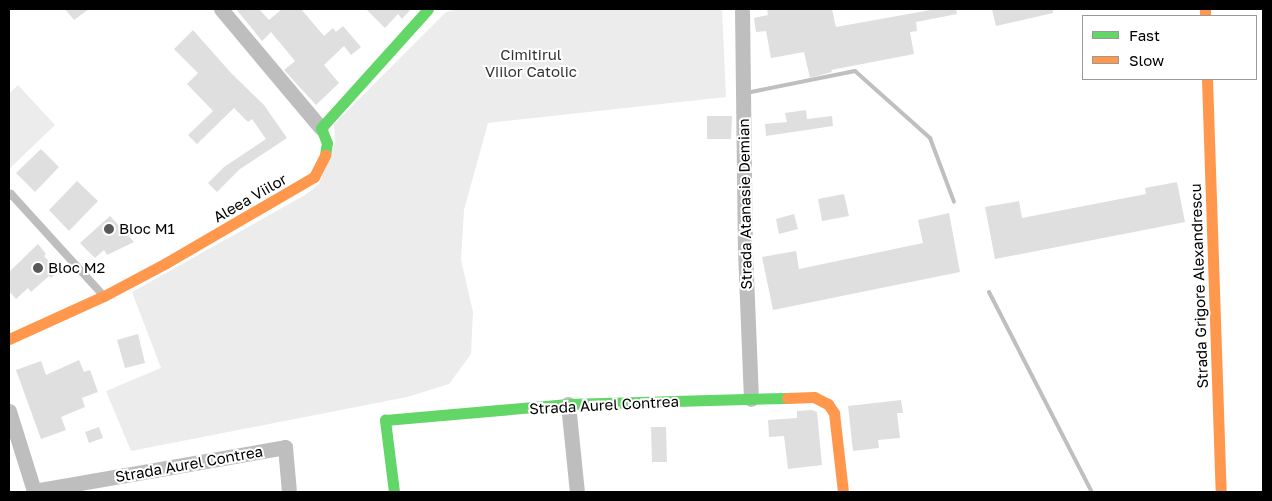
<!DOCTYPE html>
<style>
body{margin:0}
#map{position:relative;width:1272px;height:501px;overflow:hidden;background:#fff;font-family:"Golos Text",sans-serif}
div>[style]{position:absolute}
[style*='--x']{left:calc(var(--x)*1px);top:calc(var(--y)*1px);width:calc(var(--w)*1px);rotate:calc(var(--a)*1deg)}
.green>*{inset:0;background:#ececec}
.stream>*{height:4px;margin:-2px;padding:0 2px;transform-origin:2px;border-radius:2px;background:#bfbfbf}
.building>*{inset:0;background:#dfdfdf}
.lane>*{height:8px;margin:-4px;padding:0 4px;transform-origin:4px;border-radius:4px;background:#bebebe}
.street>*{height:15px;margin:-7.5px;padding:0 7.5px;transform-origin:7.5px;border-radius:7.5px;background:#bebebe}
.fast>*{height:11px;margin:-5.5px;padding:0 5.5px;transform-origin:5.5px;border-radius:5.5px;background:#63d668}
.slow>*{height:11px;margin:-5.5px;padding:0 5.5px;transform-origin:5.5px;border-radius:5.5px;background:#ff974d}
.dots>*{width:14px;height:14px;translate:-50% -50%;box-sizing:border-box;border:2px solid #fff;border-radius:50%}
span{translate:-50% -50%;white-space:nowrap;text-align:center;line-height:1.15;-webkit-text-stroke:4px #fff;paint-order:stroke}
.park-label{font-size:15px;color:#333}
.street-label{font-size:15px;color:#000}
.poi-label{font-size:15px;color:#000}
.left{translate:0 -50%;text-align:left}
.frame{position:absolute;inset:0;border:10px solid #000;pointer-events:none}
.legend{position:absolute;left:1082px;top:15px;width:175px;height:65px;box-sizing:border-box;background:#fff;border:1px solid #999;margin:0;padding:6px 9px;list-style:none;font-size:15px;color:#000}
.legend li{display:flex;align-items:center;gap:10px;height:25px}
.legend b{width:25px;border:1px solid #999}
</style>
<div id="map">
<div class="green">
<div style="clip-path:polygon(460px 9px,722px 9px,726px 97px,488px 123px,464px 210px,461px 260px,473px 312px,471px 354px,449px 384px,407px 397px,131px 451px,106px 391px,161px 368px,132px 292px,305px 195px,319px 184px,335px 142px,334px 124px,446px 12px)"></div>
<div style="clip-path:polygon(18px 85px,55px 125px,9px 169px,9px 94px)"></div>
</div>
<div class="stream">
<div style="--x:751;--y:92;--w:106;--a:-11.4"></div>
<div style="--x:855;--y:71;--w:101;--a:41.8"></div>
<div style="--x:930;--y:138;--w:68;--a:69.4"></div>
<div style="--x:989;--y:292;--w:225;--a:62.8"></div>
</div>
<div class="building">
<div style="clip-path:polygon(65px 9px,89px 9px,74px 20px)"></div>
<div style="clip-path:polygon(236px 9px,259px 9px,269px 20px,282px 9px,301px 9px,324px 36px,333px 28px,336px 32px,343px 26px,361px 47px,351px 55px,344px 46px,324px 65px,339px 83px,316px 105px,284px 70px,295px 61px,271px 32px,262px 41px)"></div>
<div style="clip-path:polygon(366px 9px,411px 9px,402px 19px,398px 14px,385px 28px)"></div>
<div style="clip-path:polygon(767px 9px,832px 9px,836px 27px,936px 9px,956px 9px,957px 14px,916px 22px,917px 31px,910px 32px,914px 54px,831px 70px,832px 72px,810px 78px,804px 52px,771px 58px,766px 31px,756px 32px,754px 18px,768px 15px)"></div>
<div style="clip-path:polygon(992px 9px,1053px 9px,1053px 13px,996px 26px)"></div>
<div style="clip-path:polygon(193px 30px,232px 74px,264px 105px,287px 138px,240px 169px,217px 192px,208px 183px,224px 167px,266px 139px,252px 119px,248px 122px,234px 108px,197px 144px,188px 135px,213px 111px,187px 84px,198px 73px,174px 49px)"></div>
<div style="clip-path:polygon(806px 110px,807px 119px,832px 116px,833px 126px,766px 136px,765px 124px,787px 122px,785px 113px)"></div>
<div style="clip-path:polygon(707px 116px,732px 116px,731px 139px,707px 139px)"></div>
<div style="clip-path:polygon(41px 149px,59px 167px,35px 192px,16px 173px)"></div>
<div style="clip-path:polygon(77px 181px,98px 201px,69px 231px,49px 210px)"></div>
<div style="clip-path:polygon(1177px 182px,1185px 222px,995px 259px,985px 207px,1019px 201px,1022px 218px,1146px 194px,1145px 188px)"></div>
<div style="clip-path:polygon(844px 194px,849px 216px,822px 221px,818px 199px)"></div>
<div style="clip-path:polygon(949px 213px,960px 272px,773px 310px,762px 257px,796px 251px,799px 269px,923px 243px,918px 220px)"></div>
<div style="clip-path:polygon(794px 214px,798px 229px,779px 234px,776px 219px)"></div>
<div style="clip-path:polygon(110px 216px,134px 242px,107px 255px,104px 250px,95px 258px,80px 243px)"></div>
<div style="clip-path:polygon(38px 244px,46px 254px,44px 256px,58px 271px,51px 278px,49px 276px,31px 292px,28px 288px,16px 299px,9px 291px,9px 272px)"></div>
<div style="clip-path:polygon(138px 334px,145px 363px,125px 368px,117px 340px)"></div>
<div style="clip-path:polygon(79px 360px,84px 372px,90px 370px,98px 392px,82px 398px,85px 407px,61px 417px,66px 430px,41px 439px,16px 370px,41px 361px,46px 375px)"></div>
<div style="clip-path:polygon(901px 400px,903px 413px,897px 413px,900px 438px,878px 440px,879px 448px,853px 451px,848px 406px)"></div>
<div style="clip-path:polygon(812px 410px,817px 412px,822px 465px,788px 469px,784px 436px,769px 437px,768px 420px,797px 418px,797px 411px)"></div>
<div style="clip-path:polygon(99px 427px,103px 438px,89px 443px,85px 432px)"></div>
<div style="clip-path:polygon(651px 427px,666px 427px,667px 462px,652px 462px)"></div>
</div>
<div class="lane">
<div style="--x:9;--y:196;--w:3;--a:-45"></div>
<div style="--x:11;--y:194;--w:135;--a:47.7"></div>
</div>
<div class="street">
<div style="--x:221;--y:9;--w:155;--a:50"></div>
<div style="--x:742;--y:9;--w:241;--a:89.3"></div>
<div style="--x:745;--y:250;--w:149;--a:87.7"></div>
<div style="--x:568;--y:404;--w:88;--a:84.2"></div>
<div style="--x:9;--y:411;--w:84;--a:72.6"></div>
<div style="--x:34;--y:491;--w:255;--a:-9.9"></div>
<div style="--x:285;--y:447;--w:45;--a:84.9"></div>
</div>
<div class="fast">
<div style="--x:325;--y:155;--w:12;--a:-81"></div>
<div style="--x:327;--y:143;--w:16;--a:-112"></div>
<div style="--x:321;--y:128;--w:160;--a:-48"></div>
<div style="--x:394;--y:492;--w:73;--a:-97.1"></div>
<div style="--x:385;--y:420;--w:184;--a:-5"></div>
<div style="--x:568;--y:404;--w:219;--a:-1.6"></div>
</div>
<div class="slow">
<div style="--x:1205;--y:9;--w:7;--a:90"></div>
<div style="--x:1207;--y:79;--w:413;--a:88.1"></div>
<div style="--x:9;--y:339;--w:104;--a:-24.4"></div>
<div style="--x:104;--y:296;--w:70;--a:-28"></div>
<div style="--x:166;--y:263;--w:171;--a:-30.2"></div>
<div style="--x:314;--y:177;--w:25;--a:-63"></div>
<div style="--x:787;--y:398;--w:27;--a:-2"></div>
<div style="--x:814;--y:397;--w:16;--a:27"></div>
<div style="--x:828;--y:404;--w:11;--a:56"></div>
<div style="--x:834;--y:413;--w:80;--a:83.5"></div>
</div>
<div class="dots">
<div style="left:109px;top:229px;background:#595959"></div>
<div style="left:38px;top:268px;background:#595959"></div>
</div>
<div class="park-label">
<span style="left:531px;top:63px">Cimitirul<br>Viilor Catolic</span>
</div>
<div class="street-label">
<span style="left:250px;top:198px;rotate:-30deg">Aleea Viilor</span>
<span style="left:745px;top:204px;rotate:-91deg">Strada Atanasie Demian</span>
<span style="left:1199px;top:286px;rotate:-92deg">Strada Grigore Alexandrescu</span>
<span style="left:604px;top:405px;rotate:-3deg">Strada Aurel Contrea</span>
<span style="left:189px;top:464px;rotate:-10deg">Strada Aurel Contrea</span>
</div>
<div class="poi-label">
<span class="left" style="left:119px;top:229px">Bloc M1</span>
<span class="left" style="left:48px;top:268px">Bloc M2</span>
</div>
<div class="frame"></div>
<ul class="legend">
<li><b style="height:6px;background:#63d668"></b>Fast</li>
<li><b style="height:6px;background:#ff974d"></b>Slow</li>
</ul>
</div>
